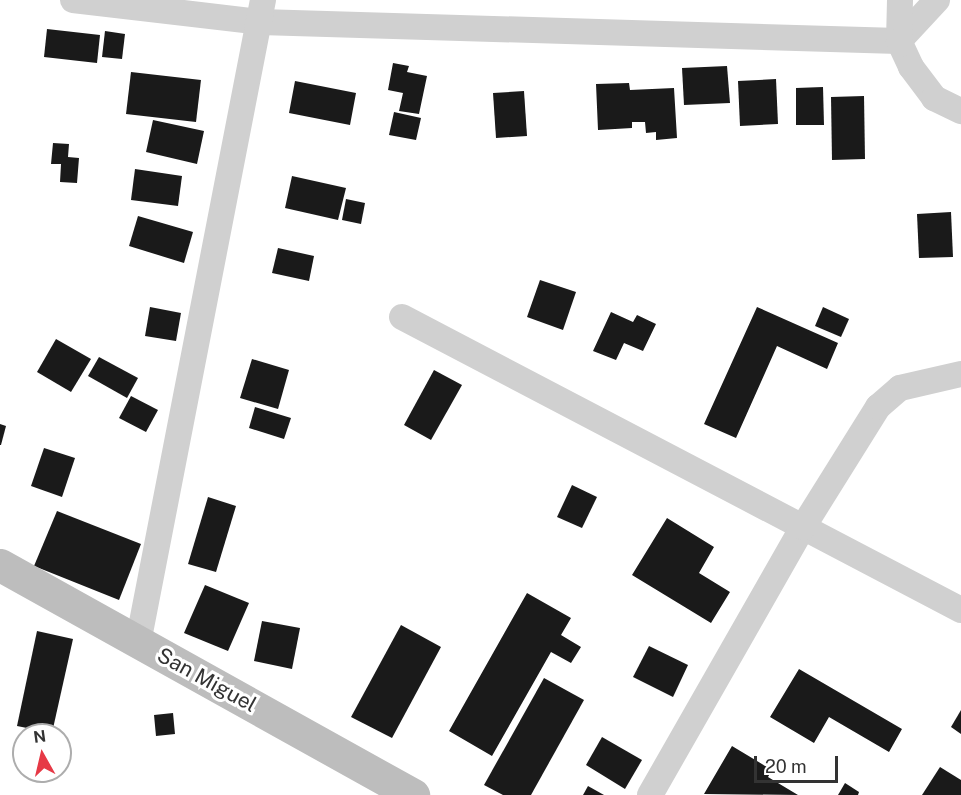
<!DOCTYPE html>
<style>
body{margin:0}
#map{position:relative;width:961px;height:795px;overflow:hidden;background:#fff;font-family:"Public Sans",sans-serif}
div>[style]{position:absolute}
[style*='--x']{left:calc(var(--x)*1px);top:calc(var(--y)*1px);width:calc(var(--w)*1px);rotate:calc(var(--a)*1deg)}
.building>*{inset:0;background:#1a1a1a}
.street>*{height:26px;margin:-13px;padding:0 13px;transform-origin:13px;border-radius:13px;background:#d0d0d0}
.secondary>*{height:33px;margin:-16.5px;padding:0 16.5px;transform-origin:16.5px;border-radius:16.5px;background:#bdbdbd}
span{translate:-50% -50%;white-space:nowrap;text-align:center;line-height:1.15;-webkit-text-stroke:6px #fff;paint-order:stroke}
.street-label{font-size:21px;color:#333}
.north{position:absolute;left:12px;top:723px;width:60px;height:60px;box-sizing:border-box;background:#fff;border:2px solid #adadad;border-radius:50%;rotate:352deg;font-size:16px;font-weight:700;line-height:24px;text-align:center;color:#333}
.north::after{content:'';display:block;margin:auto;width:21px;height:27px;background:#e63946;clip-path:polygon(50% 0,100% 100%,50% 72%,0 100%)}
.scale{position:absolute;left:754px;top:756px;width:84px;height:27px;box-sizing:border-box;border:3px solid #333;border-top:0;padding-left:8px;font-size:18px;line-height:21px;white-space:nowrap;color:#333;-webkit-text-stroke:4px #fff;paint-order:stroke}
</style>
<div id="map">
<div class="building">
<div style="clip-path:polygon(47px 29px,100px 35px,97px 63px,44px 57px)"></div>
<div style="clip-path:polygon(105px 31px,125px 34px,122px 59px,102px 57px)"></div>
<div style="clip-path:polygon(393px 63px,409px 66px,407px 72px,427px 76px,419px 114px,399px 111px,403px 93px,388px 90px)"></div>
<div style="clip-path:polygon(727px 66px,730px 103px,684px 105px,682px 68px)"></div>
<div style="clip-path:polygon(131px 72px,201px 80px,196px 122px,126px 114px)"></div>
<div style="clip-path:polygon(776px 79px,778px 124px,740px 126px,738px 81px)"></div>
<div style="clip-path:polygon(295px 81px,356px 93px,350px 125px,289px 113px)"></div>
<div style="clip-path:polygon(629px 83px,630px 90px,674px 88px,677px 138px,656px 140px,656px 132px,646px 133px,645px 122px,632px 122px,632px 128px,598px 130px,596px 84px)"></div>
<div style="clip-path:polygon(823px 87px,824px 125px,796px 125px,796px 88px)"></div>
<div style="clip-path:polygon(524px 91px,527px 136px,496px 138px,493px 93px)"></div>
<div style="clip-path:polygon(864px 96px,865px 159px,832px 160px,831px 97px)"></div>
<div style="clip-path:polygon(394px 112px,421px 118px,416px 140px,389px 135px)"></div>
<div style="clip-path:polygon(153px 120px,204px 131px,197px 164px,146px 152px)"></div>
<div style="clip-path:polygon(53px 143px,69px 144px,68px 157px,79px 158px,77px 183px,60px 182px,61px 164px,51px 164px)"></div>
<div style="clip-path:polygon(135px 169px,182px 176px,178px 206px,131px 200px)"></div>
<div style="clip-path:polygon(292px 176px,346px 188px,338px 220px,285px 208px)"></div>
<div style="clip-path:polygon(346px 199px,365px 203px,361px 224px,342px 220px)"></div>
<div style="clip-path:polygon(951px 212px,953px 257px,919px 258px,917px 214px)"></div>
<div style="clip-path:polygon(138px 216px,193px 232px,184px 263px,129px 246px)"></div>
<div style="clip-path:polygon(278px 248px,314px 256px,309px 281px,272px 273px)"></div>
<div style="clip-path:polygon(540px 280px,576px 292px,563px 330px,527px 317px)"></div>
<div style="clip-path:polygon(150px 307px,181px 313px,176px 341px,145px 336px)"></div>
<div style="clip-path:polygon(757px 307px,838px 343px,827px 369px,777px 346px,736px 438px,704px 424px)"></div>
<div style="clip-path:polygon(823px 307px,849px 319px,841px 337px,815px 326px)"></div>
<div style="clip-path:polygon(611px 312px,633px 322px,637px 315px,656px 324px,643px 351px,624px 343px,616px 360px,593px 351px)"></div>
<div style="clip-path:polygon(56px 339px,91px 359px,71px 392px,37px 372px)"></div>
<div style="clip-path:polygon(99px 357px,138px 378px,127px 398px,88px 376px)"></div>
<div style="clip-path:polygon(252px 359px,289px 370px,278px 409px,240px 398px)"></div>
<div style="clip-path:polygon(434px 370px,462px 385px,431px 440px,404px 425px)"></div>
<div style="clip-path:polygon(131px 396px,158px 410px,146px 432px,119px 418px)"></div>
<div style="clip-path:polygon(255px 407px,291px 418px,284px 439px,249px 428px)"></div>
<div style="clip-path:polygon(0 424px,6px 426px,1px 445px,0 445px)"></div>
<div style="clip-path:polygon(44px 448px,75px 458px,62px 497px,31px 486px)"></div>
<div style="clip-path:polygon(572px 485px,597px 497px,582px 528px,557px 517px)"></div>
<div style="clip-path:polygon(208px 497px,236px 506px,216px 572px,188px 564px)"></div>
<div style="clip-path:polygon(57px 511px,141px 544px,119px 600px,34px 566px)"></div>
<div style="clip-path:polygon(667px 518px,714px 547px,699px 573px,730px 592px,711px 623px,632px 575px)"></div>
<div style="clip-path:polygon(205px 585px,249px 603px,228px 651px,184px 633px)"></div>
<div style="clip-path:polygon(527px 593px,571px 618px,561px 635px,581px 647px,571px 663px,551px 652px,492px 756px,449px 731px)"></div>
<div style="clip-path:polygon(262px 621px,300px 628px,292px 669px,254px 661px)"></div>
<div style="clip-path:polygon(401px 625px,441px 647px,392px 738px,351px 717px)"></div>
<div style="clip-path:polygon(37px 631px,73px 639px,52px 733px,17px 726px)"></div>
<div style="clip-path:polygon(649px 646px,688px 665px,673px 697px,633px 677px)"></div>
<div style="clip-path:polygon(799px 669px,902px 729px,889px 752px,829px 717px,814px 743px,770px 717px)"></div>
<div style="clip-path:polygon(544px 678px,584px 700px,531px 795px,503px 795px,484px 785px)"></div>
<div style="clip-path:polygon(961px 710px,961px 734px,951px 727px)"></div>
<div style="clip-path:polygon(173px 713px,175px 734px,156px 736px,154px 715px)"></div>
<div style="clip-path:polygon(602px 737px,642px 760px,625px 789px,586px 765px)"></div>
<div style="clip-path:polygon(732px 746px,772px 770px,768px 777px,798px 795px,704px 794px)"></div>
<div style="clip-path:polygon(940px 767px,961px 780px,961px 795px,922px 795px)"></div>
<div style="clip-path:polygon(845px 783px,859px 792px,858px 795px,838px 795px)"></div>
<div style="clip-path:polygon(588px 786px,604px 795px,583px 795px)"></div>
</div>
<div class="street">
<div style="--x:73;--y:0;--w:188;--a:6.7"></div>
<div style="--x:260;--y:22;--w:639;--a:1.7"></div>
<div style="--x:899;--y:41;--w:56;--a:-47.2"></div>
<div style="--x:900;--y:0;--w:41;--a:91.4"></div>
<div style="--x:899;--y:41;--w:29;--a:65"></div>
<div style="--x:911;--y:67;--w:39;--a:53"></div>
<div style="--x:934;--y:98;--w:30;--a:26"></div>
<div style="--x:402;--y:317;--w:631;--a:27.66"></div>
<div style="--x:138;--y:643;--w:655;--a:-79"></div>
<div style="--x:650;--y:795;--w:309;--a:-60.3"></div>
<div style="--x:803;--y:527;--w:142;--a:-58"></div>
<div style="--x:878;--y:407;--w:29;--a:-41"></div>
<div style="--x:900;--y:388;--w:63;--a:-12.9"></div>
</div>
<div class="secondary">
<div style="--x:0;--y:565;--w:473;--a:29.1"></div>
</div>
<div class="street-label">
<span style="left:207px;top:680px;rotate:29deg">San Miguel</span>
</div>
<div class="north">N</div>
<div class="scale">20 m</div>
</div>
